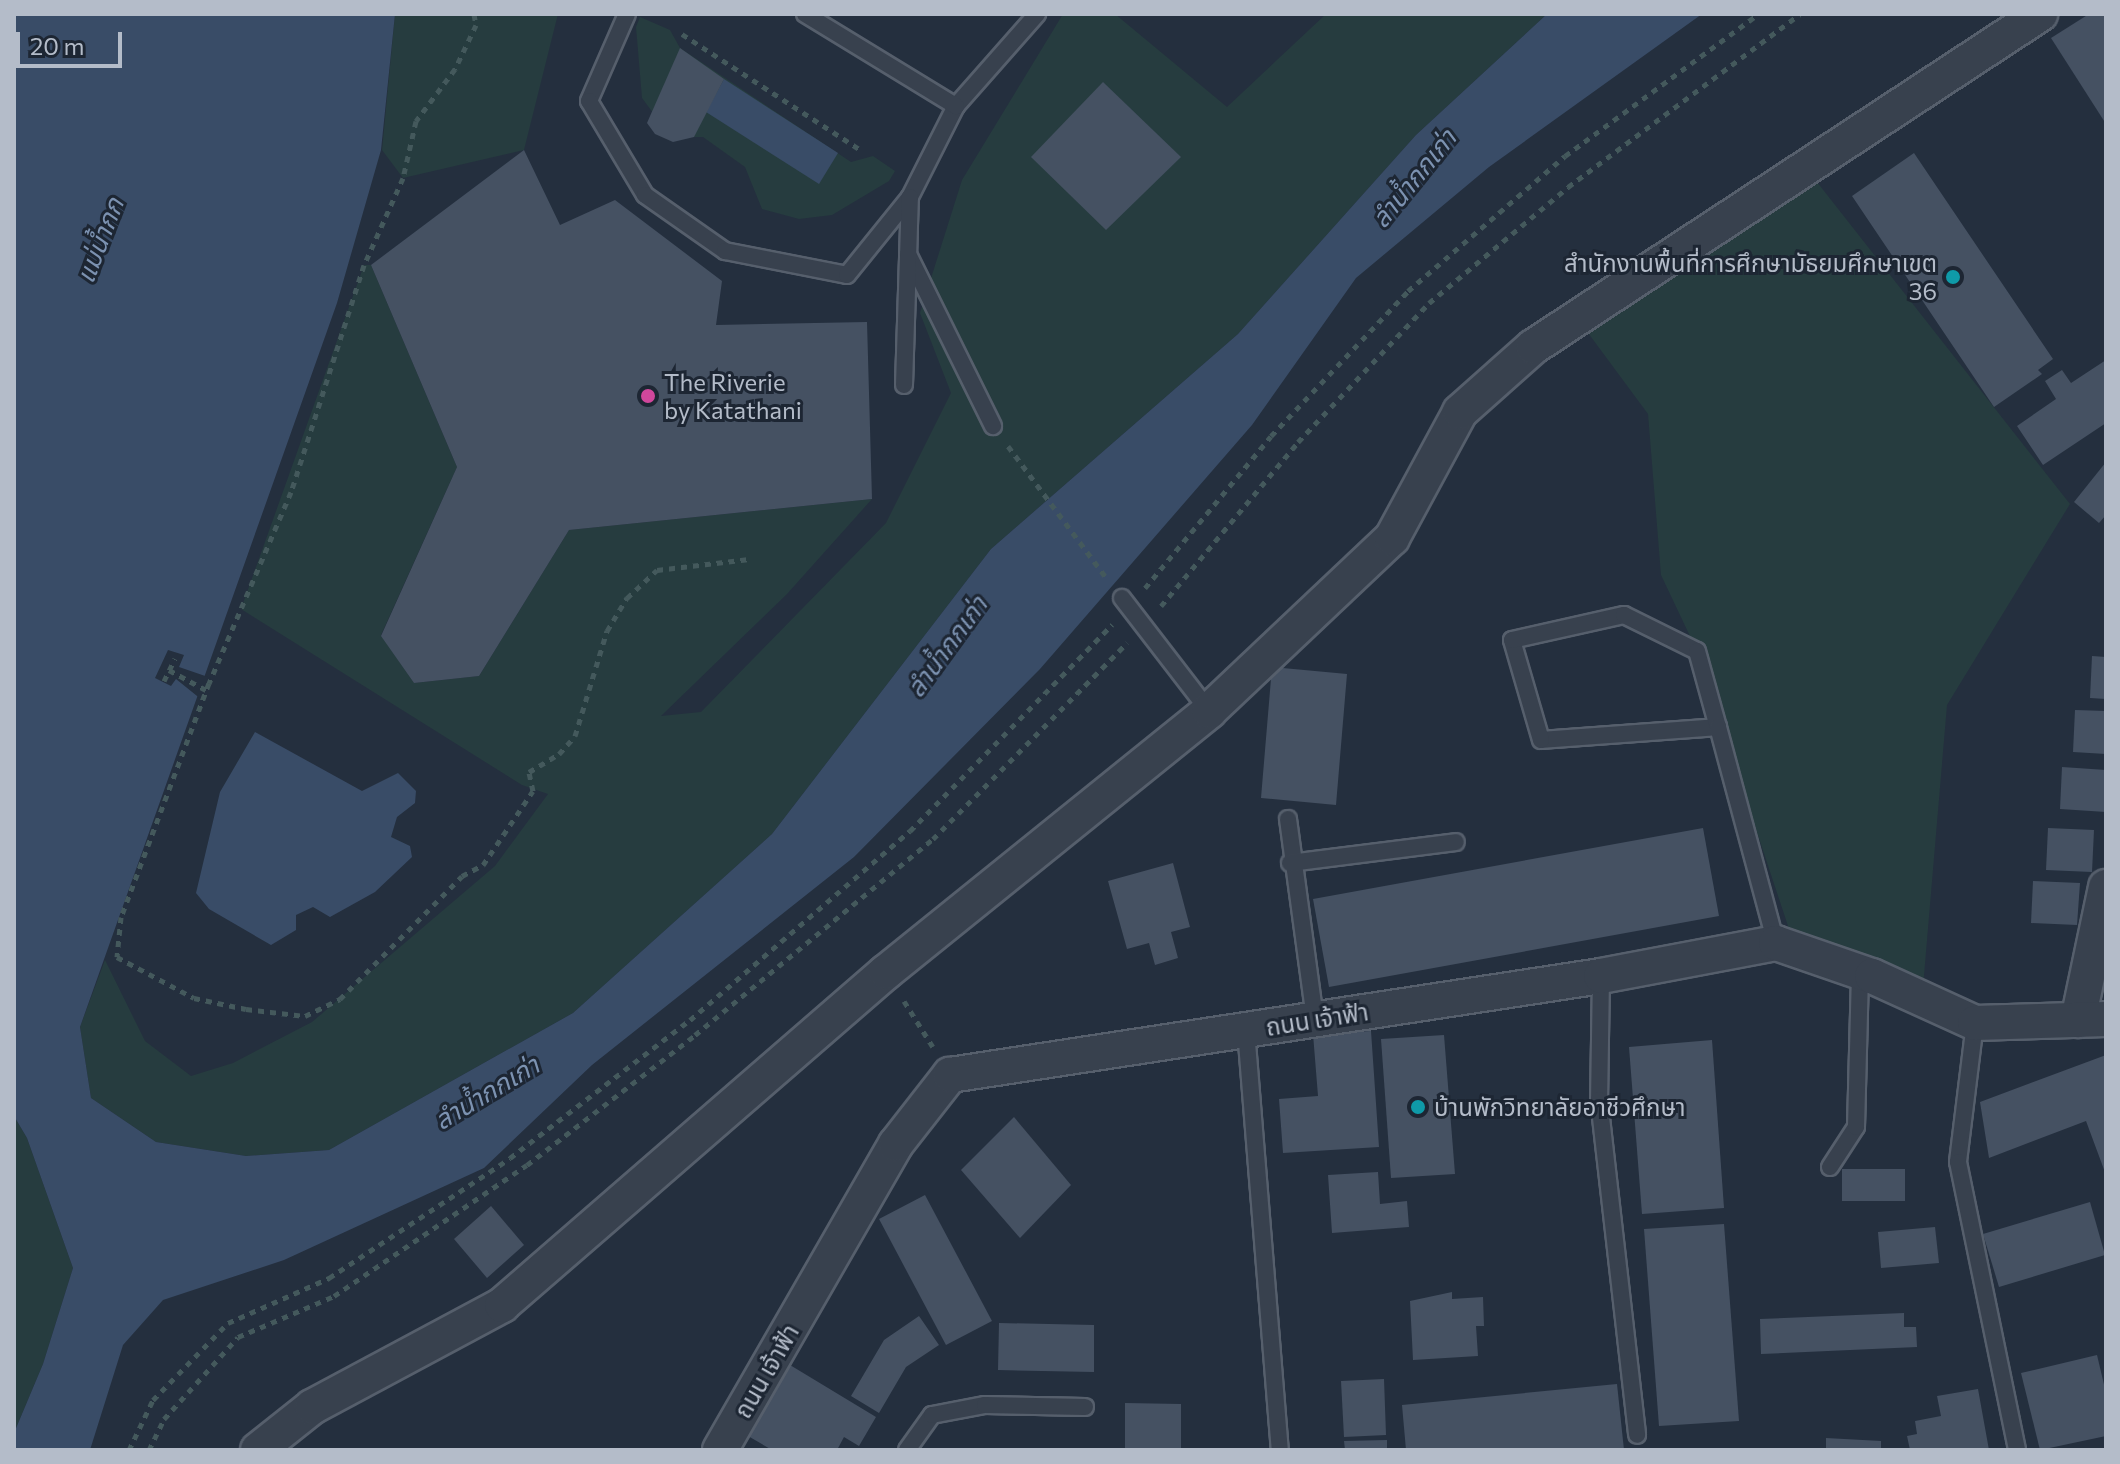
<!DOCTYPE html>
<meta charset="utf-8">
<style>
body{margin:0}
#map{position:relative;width:2120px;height:1464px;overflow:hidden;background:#242f3e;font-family:Commissioner,"Noto Sans Thai",sans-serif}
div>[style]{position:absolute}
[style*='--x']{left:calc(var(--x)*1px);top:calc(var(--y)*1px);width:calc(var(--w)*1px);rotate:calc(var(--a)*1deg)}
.green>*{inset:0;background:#263c3f}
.water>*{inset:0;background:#394c67}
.pier>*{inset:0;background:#242f3e}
.building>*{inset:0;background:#455162}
.path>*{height:5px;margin-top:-2.5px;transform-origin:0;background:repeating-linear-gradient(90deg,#44595c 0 6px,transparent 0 12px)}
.roads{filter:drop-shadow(2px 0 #565f6c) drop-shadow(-2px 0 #565f6c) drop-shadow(0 2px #565f6c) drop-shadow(0 -2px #565f6c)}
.service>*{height:16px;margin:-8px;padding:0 8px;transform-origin:8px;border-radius:8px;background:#38414e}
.minor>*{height:34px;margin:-17px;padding:0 17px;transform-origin:17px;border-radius:17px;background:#38414e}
.dots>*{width:22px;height:22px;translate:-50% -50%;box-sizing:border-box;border:4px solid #1d2633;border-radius:50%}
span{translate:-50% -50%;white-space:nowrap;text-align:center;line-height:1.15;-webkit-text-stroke:6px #1d2633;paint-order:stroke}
.poi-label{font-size:24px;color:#b4bcc9}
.right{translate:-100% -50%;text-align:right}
.left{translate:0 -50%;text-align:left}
.street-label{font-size:24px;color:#b4bcc9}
.water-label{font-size:26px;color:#7c92b1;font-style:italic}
.frame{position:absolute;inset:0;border:16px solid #b4bcc9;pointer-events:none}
.scale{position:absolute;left:16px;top:32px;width:106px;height:36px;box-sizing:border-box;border:4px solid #b4bcc9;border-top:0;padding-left:10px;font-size:24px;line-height:28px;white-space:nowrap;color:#b4bcc9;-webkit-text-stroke:6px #1d2633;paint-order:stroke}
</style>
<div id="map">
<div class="green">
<div style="clip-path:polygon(395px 14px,558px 14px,524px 150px,403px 178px,382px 150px)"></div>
<div style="clip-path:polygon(1063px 14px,1115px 14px,1227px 107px,1326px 14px,1547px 14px,1416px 135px,1238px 334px,991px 549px,772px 834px,573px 1013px,329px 1150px,246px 1156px,156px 1142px,91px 1098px,80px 1027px,105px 960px,145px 1041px,191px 1076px,233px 1063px,312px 1022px,495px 866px,548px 794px,522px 785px,241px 609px,364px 265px,371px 265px,457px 467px,381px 635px,414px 683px,479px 676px,569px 530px,872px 499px,787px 594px,661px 716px,701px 712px,886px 523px,951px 393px,920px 313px,962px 180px)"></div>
<div style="clip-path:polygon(640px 17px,670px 30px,680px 48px,851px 162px,873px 156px,895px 171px,889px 181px,832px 215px,799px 219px,762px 209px,745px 167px,703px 137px,671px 137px,642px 98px,636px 27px)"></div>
<div style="clip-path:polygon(1806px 168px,2070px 504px,1947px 705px,1922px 999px,1791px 935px,1697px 651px,1661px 575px,1648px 414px,1577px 318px)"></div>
<div style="clip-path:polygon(14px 1116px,27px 1138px,73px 1268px,43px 1364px,14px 1433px)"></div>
</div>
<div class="water">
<div style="clip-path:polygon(14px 14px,395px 14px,381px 150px,337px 303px,80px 1027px,91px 1098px,156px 1142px,246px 1156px,329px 1150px,573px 1013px,772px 834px,991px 549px,1238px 334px,1416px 135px,1547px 14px,1702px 14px,1489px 167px,1356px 278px,1252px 425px,1040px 669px,854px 857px,592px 1065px,484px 1168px,284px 1260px,163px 1300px,123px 1345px,90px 1450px,14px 1450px,14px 1433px,43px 1364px,73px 1268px,27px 1138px,14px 1116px)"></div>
<div style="clip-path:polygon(724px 79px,838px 153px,819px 184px,706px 112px)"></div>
<div style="clip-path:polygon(255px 732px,362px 791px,398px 773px,416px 791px,415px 803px,397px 817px,391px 837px,410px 846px,412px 857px,375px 892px,330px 917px,313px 907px,296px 915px,296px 930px,271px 945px,209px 909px,196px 893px,220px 792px)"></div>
</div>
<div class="pier">
<div style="clip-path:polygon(168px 650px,184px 655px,179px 667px,211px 678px,202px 700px,176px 679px,171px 686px,155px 678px)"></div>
</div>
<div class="building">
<div style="clip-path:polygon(2089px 14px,2106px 14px,2106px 124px,2051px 38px)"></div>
<div style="clip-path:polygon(680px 48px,724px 79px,694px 137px,673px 142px,655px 134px,647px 123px)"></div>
<div style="clip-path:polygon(1103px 82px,1181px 157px,1106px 230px,1031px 157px)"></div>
<div style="clip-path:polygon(524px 150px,560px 225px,615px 200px,722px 281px,716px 325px,867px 322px,872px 499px,569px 530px,479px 676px,414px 683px,381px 636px,457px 467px,371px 265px)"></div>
<div style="clip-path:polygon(1914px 153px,2053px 359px,2038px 370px,2042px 374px,1994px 407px,1852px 196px)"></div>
<div style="clip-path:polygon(2106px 360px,2106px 423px,2043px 465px,2017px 426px,2056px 399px,2045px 381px,2062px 370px,2071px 383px)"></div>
<div style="clip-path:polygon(2106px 462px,2106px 515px,2099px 523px,2074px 502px)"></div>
<div style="clip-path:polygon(2092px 656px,2106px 657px,2106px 699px,2090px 698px)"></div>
<div style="clip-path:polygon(1272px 667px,1347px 674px,1336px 805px,1261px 798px)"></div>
<div style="clip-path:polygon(2075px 710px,2106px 711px,2106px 754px,2073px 752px)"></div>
<div style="clip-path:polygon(2062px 767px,2106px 770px,2106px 812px,2060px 809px)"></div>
<div style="clip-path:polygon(1703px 828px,1719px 916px,1329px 987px,1313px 899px)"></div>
<div style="clip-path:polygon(2048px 828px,2094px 830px,2092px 872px,2046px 870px)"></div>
<div style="clip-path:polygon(1173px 863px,1190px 927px,1171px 932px,1178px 958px,1155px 965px,1149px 943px,1127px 949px,1108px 881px)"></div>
<div style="clip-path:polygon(2033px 881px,2080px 883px,2077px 925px,2031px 923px)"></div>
<div style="clip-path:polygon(1371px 1031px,1379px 1147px,1283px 1153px,1279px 1099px,1318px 1096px,1313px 1034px)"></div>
<div style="clip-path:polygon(1444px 1035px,1455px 1174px,1391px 1178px,1381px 1039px)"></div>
<div style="clip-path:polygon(1712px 1040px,1724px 1208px,1642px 1214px,1629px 1047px)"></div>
<div style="clip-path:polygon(2106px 1055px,2106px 1175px,2086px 1121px,1989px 1158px,1980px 1102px)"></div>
<div style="clip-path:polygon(1014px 1117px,1071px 1185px,1020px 1238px,961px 1170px)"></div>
<div style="clip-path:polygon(1842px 1169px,1905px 1169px,1905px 1201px,1842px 1201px)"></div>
<div style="clip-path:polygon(1378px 1172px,1380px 1204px,1407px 1201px,1409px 1227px,1332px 1233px,1328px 1175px)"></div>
<div style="clip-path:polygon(925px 1195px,992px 1321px,946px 1345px,879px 1219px)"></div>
<div style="clip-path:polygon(2090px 1202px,2105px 1255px,1999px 1287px,1983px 1234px)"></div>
<div style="clip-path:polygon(491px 1206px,524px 1245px,487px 1278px,454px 1239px)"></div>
<div style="clip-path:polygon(1724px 1224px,1739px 1421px,1659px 1426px,1644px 1229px)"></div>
<div style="clip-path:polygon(1935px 1227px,1939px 1263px,1881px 1268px,1878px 1232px)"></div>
<div style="clip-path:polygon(1452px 1292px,1452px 1299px,1483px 1297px,1484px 1326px,1476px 1326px,1478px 1356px,1413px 1360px,1410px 1301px)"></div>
<div style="clip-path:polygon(1904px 1313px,1904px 1327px,1916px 1327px,1917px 1347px,1761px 1354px,1760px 1319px)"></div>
<div style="clip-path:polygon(919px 1316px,939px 1345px,906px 1367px,879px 1413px,851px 1396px,884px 1340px)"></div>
<div style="clip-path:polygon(999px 1323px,1094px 1325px,1094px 1372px,998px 1370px)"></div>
<div style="clip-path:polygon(2097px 1355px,2106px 1393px,2106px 1436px,2040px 1450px,2021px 1373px)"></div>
<div style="clip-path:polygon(790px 1365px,876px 1417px,859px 1446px,844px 1437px,837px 1450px,772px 1450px,748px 1436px)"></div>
<div style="clip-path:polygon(1384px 1379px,1386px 1435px,1344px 1437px,1341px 1381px)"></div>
<div style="clip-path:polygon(1617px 1384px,1624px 1450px,1406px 1450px,1402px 1405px)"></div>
<div style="clip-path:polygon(1978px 1389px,1989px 1450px,1910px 1450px,1907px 1436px,1917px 1434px,1915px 1421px,1941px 1416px,1937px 1396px)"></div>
<div style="clip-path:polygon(1125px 1403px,1181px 1404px,1181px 1450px,1125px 1450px)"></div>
<div style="clip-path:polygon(1826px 1438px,1881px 1441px,1881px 1450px,1826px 1450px)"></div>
<div style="clip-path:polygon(1387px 1440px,1387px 1450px,1345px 1450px,1344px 1441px)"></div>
</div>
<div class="path">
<div style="--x:474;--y:14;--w:11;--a:80"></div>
<div style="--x:476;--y:25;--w:49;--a:115.5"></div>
<div style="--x:455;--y:69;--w:65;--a:126.9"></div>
<div style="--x:416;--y:121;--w:58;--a:102.8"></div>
<div style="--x:403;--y:178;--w:95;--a:114.1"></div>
<div style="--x:364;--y:265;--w:238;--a:107.8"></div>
<div style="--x:291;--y:492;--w:208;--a:113.2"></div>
<div style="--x:209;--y:683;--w:250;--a:110.6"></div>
<div style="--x:121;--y:917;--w:40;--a:95.7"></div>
<div style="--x:117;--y:957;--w:87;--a:28"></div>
<div style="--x:194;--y:998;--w:53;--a:11.9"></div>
<div style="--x:246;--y:1009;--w:59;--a:6.8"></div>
<div style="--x:305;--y:1016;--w:39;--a:-26"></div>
<div style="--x:340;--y:999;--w:173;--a:-45.2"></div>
<div style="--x:462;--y:876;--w:24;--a:-28"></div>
<div style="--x:483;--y:865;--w:89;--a:-56"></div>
<div style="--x:533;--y:791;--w:19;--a:-102"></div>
<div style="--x:529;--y:772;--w:35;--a:-31"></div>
<div style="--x:559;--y:754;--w:24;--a:-48"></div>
<div style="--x:575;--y:736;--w:110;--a:-73.1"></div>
<div style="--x:607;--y:631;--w:39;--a:-59"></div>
<div style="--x:627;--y:598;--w:41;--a:-43"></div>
<div style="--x:657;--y:570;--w:93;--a:-6.8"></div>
<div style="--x:682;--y:34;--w:211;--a:33"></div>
<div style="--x:1008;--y:446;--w:166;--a:53.3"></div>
<div style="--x:1145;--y:588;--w:197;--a:-50.3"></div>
<div style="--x:1271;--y:436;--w:199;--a:-46.6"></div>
<div style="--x:1408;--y:291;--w:207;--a:-40.7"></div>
<div style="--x:1565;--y:156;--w:240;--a:-36.3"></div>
<div style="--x:1161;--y:606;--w:214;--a:-50.1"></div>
<div style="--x:1298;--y:442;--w:191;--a:-46.7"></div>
<div style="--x:1429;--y:303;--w:181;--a:-39.8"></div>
<div style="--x:1568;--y:187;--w:289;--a:-36.7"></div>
<div style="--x:169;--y:670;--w:42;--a:28.4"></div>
<div style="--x:164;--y:681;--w:25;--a:-64"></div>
<div style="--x:904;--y:1001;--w:54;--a:57.8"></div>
<div style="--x:129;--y:1450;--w:55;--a:-64.4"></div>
<div style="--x:153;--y:1400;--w:107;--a:-45.8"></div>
<div style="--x:228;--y:1323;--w:111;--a:-24"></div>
<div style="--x:329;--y:1278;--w:217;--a:-33.5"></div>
<div style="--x:510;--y:1158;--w:227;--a:-37.5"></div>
<div style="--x:690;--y:1020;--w:290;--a:-40.7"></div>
<div style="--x:910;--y:831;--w:289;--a:-45.6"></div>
<div style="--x:149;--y:1450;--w:34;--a:-64"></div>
<div style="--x:164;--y:1419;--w:110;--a:-47.9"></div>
<div style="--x:238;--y:1337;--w:104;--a:-23.1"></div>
<div style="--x:334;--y:1296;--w:233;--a:-34.2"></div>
<div style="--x:527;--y:1165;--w:212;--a:-37.7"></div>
<div style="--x:695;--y:1035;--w:308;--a:-39.5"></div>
<div style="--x:933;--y:839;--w:276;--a:-45.3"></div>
</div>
<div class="roads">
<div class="service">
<div style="--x:627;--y:14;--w:95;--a:113.6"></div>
<div style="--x:589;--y:101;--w:109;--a:59.2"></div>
<div style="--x:645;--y:195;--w:98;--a:35"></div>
<div style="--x:725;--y:251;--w:124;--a:11.1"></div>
<div style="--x:847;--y:275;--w:100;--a:-51.1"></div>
<div style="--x:910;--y:197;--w:102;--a:-63.2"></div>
<div style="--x:956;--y:106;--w:123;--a:-48.6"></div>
<div style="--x:805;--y:14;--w:177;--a:31.4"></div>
<div style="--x:908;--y:254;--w:192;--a:63.7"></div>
<div style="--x:904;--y:385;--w:188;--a:-88.2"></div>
<div style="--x:1122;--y:598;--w:143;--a:52.4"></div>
<div style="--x:1718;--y:727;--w:177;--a:175.8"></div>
<div style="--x:1541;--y:740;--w:104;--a:-106.2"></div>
<div style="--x:1512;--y:640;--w:115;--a:-12.6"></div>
<div style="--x:1624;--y:615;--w:81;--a:26.3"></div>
<div style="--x:1697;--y:651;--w:79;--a:74.6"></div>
<div style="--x:1718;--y:727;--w:224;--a:75"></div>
<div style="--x:1288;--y:819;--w:203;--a:82.3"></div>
<div style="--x:1290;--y:863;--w:167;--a:-7.2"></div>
<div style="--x:1601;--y:976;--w:124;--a:90.9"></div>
<div style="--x:1599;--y:1100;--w:337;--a:83.5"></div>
<div style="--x:1975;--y:1023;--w:140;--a:97"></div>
<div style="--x:1958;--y:1162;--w:294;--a:78.4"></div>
<div style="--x:1246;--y:1030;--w:421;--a:85.4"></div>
<div style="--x:1830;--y:1167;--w:48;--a:-57"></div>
<div style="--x:1856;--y:1127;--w:155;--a:-88.5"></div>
<div style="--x:907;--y:1450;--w:43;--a:-54.5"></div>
<div style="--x:932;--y:1415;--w:54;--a:-10.7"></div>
<div style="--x:985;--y:1405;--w:100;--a:1.1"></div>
</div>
<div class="minor">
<div style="--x:2078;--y:1020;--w:136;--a:-78.1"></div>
<div style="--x:258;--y:1450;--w:69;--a:-38.5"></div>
<div style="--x:312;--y:1407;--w:216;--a:-28.2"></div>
<div style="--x:502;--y:1305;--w:508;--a:-40.93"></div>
<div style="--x:886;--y:972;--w:415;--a:-38.9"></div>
<div style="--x:1209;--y:711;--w:252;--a:-43.4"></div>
<div style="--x:1392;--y:538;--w:143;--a:-61.6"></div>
<div style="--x:1460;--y:412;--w:98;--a:-41.7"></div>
<div style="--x:1533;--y:347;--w:607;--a:-33.3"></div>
<div style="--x:720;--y:1450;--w:353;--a:-60.1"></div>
<div style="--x:896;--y:1144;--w:88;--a:-52"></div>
<div style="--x:950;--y:1075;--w:658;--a:-8.65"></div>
<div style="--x:1601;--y:976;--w:178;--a:-10.7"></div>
<div style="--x:1776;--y:943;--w:102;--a:19"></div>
<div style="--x:1872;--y:976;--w:113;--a:24.5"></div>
<div style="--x:1975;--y:1023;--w:131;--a:-1.7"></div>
</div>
</div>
<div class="dots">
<div style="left:1953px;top:277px;background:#0f9aa8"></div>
<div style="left:648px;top:396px;background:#d1479c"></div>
<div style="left:1418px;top:1107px;background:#0f9aa8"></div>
</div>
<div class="poi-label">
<span class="right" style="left:1937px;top:277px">สำนักงานพื้นที่การศึกษามัธยมศึกษาเขต<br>36</span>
<span class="left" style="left:664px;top:396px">The Riverie<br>by Katathani</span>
<span class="left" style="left:1434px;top:1107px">บ้านพักวิทยาลัยอาชีวศึกษา</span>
</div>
<div class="street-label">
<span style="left:1317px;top:1019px;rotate:-9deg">ถนน เจ้าฟ้า</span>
<span style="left:766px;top:1371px;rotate:-60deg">ถนน เจ้าฟ้า</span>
</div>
<div class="water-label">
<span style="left:1413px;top:178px;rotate:-51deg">ลำน้ำกกเก่า</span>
<span style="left:99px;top:240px;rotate:-69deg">แม่น้ำกก</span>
<span style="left:946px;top:646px;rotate:-54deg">ลำน้ำกกเก่า</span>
<span style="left:486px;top:1092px;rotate:-31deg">ลำน้ำกกเก่า</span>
</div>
<div class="frame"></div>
<div class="scale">20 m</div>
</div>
